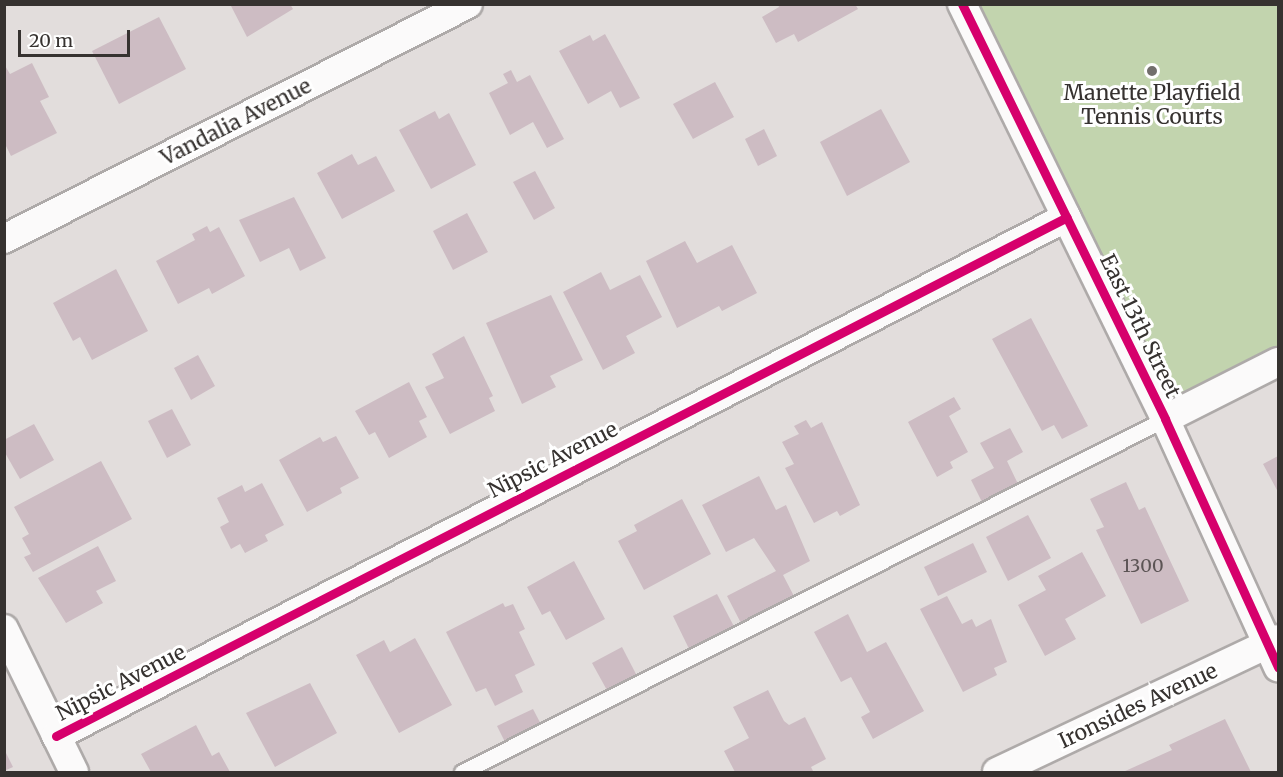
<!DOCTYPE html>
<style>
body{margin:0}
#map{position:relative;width:1283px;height:777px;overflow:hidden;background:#e2dddc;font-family:Merriweather,serif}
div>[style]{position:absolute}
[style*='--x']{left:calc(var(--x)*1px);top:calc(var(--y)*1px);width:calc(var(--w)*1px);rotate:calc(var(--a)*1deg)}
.green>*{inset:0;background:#c2d4ae}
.building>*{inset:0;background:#cdbcc3}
.roads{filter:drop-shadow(2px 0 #aeaaa9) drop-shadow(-2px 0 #aeaaa9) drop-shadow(0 2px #aeaaa9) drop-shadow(0 -2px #aeaaa9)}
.lane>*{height:15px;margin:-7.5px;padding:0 7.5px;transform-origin:7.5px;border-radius:7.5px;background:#fbfafa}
.street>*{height:28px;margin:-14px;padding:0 14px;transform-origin:14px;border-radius:14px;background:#fbfafa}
.cycleway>*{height:9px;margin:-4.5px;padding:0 4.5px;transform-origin:4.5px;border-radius:4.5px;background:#d6006c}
.dots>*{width:16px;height:16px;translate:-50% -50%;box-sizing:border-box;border:3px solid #fff;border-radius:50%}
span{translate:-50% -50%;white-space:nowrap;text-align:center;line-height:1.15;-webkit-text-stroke:6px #fff;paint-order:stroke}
.number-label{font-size:18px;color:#5c5455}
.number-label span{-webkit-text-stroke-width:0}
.poi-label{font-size:21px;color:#363230}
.street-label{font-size:21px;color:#363230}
.frame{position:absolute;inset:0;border:6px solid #363230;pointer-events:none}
.scale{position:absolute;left:18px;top:30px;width:112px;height:27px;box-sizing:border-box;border:3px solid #363230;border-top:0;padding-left:8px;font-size:18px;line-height:21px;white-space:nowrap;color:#363230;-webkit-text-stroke:4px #fff;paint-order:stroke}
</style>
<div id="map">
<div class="green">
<div style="clip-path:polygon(962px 5px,1278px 5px,1278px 362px,1165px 419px)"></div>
</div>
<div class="building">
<div style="clip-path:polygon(230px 4px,290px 4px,293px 9px,247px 37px)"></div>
<div style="clip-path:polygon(778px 4px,855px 4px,858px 9px,798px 42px,794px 34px,776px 43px,762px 17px,779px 7px)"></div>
<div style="clip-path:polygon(159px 17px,186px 69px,119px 104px,92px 51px)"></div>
<div style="clip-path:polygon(605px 34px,640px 98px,620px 108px,611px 91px,588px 104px,559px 51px,590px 35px,593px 41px)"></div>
<div style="clip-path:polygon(32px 63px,49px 97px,40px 101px,57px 133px,11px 156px,4px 142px,4px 64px,10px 74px)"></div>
<div style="clip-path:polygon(511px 70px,517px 82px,530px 75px,564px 139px,547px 148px,533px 122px,510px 135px,489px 93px,508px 83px,503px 74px)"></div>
<div style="clip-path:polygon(715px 82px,734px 117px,693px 139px,673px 104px)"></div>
<div style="clip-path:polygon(881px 109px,910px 162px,847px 196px,820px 142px)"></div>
<div style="clip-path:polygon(435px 111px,439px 119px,449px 113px,476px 165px,431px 189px,399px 130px)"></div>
<div style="clip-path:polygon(764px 129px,777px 156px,758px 166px,745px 139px)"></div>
<div style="clip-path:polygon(352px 154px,358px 165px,376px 156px,395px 191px,342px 219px,317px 173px)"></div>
<div style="clip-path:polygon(535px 171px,555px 208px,534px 220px,513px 182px)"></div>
<div style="clip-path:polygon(294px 197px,326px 258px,300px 271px,289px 248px,260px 262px,239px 220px)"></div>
<div style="clip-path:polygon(467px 213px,488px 252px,453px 270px,433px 231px)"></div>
<div style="clip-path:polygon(207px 226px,210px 232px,219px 227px,245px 276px,212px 294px,209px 288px,178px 304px,156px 261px,195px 240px,192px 234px)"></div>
<div style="clip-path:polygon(685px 241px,697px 263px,732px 245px,757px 293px,722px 311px,719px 306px,677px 328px,646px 261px)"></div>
<div style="clip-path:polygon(116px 269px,148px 331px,92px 360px,80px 337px,73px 341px,53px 303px)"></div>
<div style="clip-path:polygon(601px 272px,610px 290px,640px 275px,662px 317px,626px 336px,635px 353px,603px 370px,563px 292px)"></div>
<div style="clip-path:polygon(551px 295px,583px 360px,550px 376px,556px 387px,522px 404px,486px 323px)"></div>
<div style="clip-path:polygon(1031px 318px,1088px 426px,1062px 439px,1054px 425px,1042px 431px,992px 339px)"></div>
<div style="clip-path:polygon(464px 336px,493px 396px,489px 398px,495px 411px,450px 434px,425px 387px,444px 378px,432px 354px)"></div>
<div style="clip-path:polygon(198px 355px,215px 386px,191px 400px,174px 368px)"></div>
<div style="clip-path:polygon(409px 382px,427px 417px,419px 421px,427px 437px,389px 458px,375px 432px,369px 435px,355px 411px)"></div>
<div style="clip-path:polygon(954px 397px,961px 409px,949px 416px,968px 452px,950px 462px,953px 468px,937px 477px,908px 422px)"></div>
<div style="clip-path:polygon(172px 409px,191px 445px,167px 458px,148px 421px)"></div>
<div style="clip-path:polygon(806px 420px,811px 428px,822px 422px,860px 505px,840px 516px,837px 511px,814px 523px,785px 468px,794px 464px,782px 442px,799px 434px,794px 426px)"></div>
<div style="clip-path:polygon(34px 424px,54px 460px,20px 479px,4px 451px,4px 440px)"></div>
<div style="clip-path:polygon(1010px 428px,1023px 452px,1007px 461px,1018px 484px,982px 502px,971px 480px,994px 468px,980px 443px)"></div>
<div style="clip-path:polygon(336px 436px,359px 478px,340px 488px,342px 493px,307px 512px,279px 460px,320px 437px,323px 442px)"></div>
<div style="clip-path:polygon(1278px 456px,1278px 492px,1263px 464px)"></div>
<div style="clip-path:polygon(101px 461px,132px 519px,33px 572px,24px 557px,31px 554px,22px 538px,29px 534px,14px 507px)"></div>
<div style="clip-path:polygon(759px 476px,776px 510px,786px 505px,810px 561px,783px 575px,796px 600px,743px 627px,727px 596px,776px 571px,754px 538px,726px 552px,702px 505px)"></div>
<div style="clip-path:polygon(1126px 482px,1139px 510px,1145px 507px,1189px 601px,1141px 624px,1096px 530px,1104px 527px,1090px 499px)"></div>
<div style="clip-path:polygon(262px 483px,284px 525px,265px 535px,268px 541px,245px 553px,240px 544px,231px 549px,220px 527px,229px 522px,217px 498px,242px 485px,245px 492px)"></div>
<div style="clip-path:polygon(682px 499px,711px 554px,644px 590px,618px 541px,637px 531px,634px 525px)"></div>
<div style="clip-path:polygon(1028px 515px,1051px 558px,1008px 581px,986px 537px)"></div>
<div style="clip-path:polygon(973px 543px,987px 572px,938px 596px,924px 567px)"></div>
<div style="clip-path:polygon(98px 546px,116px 581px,96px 591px,103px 603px,66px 623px,38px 578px)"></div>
<div style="clip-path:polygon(1082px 552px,1106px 596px,1065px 619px,1076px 639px,1045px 656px,1018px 605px,1046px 590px,1038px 576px)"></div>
<div style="clip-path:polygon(574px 561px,605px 619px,566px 640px,550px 611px,542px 615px,527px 587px)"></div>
<div style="clip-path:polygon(717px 594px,739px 636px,694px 659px,673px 616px)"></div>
<div style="clip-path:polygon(947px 596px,962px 624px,972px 619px,976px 627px,991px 619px,1007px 662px,994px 668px,997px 675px,963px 692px,920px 609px)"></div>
<div style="clip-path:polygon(503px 603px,505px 607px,513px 604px,525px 629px,519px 632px,535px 665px,515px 675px,523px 692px,495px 706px,486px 688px,476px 692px,446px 632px)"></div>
<div style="clip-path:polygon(848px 614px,867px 652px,886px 642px,924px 711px,873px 739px,861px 717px,870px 712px,851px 677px,841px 682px,814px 632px)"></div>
<div style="clip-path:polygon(415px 638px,452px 705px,399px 733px,356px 655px,384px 640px,390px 652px)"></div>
<div style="clip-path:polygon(622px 647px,637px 676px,608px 692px,592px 663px)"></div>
<div style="clip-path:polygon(310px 683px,337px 733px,275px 767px,246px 713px)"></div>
<div style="clip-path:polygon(768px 690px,784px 721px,789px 725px,805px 717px,826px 759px,811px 767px,813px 771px,735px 772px,724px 751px,749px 738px,733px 707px)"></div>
<div style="clip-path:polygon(533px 709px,545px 732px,509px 750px,497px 726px)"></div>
<div style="clip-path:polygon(1225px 719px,1251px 772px,1123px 772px,1172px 750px,1169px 745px)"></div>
<div style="clip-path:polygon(196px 725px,212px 756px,219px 752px,230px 772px,151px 772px,141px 754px)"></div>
<div style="clip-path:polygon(4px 749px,13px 767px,4px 771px)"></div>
</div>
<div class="roads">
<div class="lane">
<div style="--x:462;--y:772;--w:787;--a:-26.66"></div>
</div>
<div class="street">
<div style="--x:962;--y:4;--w:462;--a:63.9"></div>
<div style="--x:1165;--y:419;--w:273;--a:65.5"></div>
<div style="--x:4;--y:239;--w:520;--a:-26.86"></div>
<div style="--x:1165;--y:419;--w:127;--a:-26.8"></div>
<div style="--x:4;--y:629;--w:159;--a:63.9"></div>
<div style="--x:56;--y:736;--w:1136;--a:-27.17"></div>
<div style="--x:997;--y:772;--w:311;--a:-25.3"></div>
</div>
</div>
<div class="cycleway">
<div style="--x:962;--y:4;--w:462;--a:63.9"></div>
<div style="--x:1165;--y:419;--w:273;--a:65.5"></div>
<div style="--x:56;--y:736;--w:1136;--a:-27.17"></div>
</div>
<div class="dots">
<div style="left:1152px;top:71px;background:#726e6c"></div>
</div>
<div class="number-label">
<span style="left:1143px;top:566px">1300</span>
</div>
<div class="poi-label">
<span style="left:1152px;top:105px">Manette Playfield<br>Tennis Courts</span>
</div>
<div class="street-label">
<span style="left:236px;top:122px;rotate:-27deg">Vandalia Avenue</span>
<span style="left:1140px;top:326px;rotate:64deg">East 13th Street</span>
<span style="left:553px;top:460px;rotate:-27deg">Nipsic Avenue</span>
<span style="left:121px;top:683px;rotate:-27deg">Nipsic Avenue</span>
<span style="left:1138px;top:706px;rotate:-25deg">Ironsides Avenue</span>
</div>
<div class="frame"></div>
<div class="scale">20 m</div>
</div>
